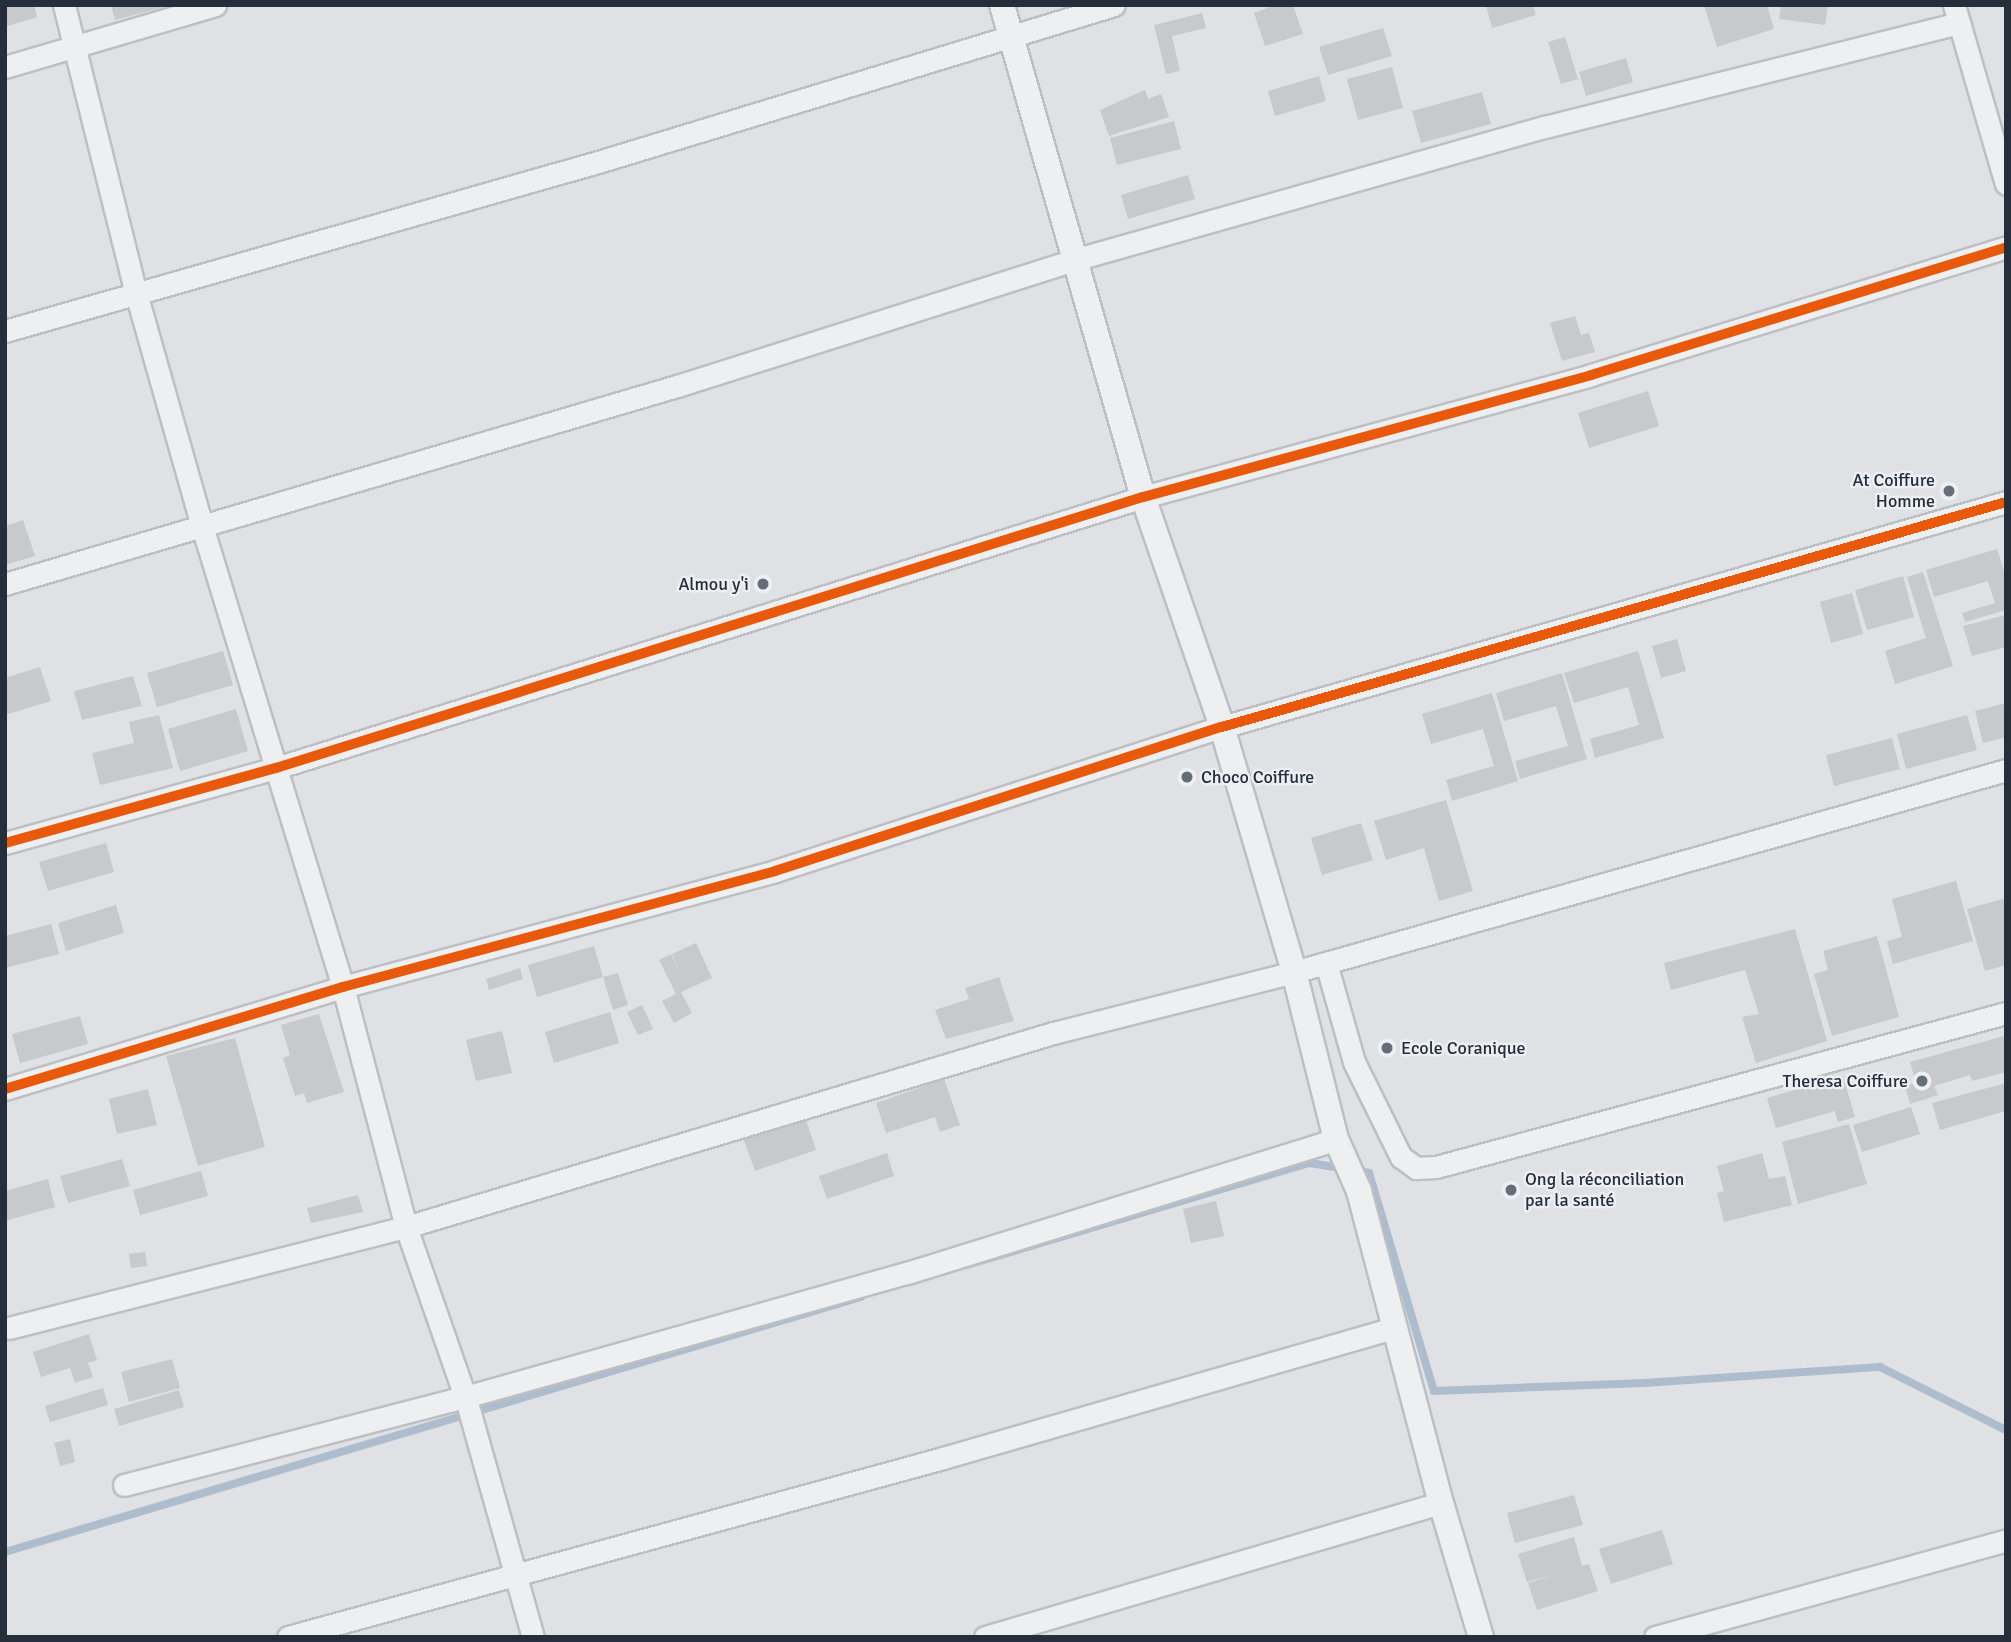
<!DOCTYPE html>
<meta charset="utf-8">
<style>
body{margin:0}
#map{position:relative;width:2011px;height:1642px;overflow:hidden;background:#dfe1e4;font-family:Signika,sans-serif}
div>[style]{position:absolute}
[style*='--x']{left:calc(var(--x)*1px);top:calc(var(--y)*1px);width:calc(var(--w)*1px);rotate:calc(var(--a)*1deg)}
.stream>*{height:8px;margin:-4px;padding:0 4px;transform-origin:4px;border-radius:4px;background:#aebdce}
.building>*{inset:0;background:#c7c9cc}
.roads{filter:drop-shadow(2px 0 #bdbfc2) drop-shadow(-2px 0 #bdbfc2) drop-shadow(0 2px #bdbfc2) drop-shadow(0 -2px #bdbfc2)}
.minor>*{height:21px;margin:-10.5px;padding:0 10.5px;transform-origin:10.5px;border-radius:10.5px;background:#eeeff0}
.tertiary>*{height:24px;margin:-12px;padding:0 12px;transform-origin:12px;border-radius:12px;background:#eeeff0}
.cycleway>*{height:10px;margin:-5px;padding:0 5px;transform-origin:5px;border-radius:5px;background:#e8590c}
.dots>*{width:19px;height:19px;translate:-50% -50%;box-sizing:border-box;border:4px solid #eceff3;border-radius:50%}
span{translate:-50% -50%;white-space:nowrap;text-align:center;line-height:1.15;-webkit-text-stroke:5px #eceff3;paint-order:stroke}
.poi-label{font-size:18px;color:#272e3b}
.right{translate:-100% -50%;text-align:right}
.left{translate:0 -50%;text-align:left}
.frame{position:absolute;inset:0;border:7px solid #272e3b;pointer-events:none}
</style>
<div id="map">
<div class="stream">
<div style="--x:967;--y:1265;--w:358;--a:-16.6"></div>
<div style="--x:1310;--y:1163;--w:60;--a:9.6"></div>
<div style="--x:1369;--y:1173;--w:227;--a:73.4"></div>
<div style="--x:1434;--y:1391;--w:210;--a:-2.2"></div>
<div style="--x:1644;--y:1383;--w:237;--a:-3.9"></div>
<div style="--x:1880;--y:1367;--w:141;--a:26.6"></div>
<div style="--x:5;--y:1552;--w:893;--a:-16.59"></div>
</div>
<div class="building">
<div style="clip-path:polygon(5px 5px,34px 5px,37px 17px,5px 27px)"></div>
<div style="clip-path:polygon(111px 5px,168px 5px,168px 6px,115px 20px)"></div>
<div style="clip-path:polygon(1276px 5px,1293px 5px,1303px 34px,1265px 46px,1254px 13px)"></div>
<div style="clip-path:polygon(1486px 5px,1533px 5px,1536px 15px,1492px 28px)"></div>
<div style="clip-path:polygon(1704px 5px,1767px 5px,1774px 29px,1717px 47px)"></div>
<div style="clip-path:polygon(1781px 5px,1828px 5px,1825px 25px,1779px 19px)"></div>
<div style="clip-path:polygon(1202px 13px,1206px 28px,1172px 36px,1180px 71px,1166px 74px,1154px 25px)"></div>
<div style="clip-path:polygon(1383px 28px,1392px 56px,1328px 75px,1319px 47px)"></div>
<div style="clip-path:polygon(1565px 37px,1578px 79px,1561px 84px,1548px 42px)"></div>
<div style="clip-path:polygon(1626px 58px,1633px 82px,1586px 96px,1579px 72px)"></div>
<div style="clip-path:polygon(1392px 67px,1403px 108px,1358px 120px,1347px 79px)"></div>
<div style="clip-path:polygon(1319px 76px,1326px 101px,1275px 116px,1268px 91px)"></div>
<div style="clip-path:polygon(1145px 90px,1148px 99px,1161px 94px,1169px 117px,1109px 136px,1100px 110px)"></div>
<div style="clip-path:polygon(1482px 92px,1491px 124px,1421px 143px,1412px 111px)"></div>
<div style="clip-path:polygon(1174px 121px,1181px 149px,1117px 165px,1110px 138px)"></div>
<div style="clip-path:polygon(1188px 175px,1195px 199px,1128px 219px,1121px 195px)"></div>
<div style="clip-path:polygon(1575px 316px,1581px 335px,1589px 333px,1595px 352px,1562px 361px,1550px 323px)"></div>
<div style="clip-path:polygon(1648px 391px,1659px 426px,1589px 448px,1578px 413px)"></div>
<div style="clip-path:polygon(23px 520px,35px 556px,5px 565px,5px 526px)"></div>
<div style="clip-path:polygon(1997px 549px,2006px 578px,2006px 610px,1965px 622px,1962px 613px,1995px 603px,1988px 581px,1934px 597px,1926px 570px)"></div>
<div style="clip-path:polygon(1923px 572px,1953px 666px,1895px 684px,1885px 651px,1926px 638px,1907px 577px)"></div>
<div style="clip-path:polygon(1903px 576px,1914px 617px,1867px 630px,1855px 590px)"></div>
<div style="clip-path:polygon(1852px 593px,1863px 634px,1831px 643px,1820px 602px)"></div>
<div style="clip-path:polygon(2006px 615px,2006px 647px,1972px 656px,1963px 626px)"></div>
<div style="clip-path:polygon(1677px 639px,1686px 671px,1661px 678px,1652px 646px)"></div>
<div style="clip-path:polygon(223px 651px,233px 685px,157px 707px,147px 673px)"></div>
<div style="clip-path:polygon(1638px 651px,1664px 738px,1595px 758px,1590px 739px,1639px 725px,1628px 687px,1574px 703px,1564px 673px)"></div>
<div style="clip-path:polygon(40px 667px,51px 701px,5px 715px,5px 678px)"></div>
<div style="clip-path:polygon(1562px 673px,1587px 759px,1520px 779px,1515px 761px,1568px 746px,1556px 706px,1504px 721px,1496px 693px)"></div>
<div style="clip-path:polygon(133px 676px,142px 706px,82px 720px,74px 691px)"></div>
<div style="clip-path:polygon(1492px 693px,1518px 781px,1452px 801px,1446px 780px,1494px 766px,1483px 729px,1431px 744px,1422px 714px)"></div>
<div style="clip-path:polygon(2006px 703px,2006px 737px,1983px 743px,1975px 711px)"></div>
<div style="clip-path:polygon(236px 709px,248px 751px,180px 771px,168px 729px)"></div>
<div style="clip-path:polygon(159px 715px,173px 768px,100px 785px,92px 753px,134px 743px,129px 722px)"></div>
<div style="clip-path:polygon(1967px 715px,1977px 750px,1906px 769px,1897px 734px)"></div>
<div style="clip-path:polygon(1892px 738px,1900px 769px,1834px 786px,1826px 755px)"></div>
<div style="clip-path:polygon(1446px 800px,1473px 891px,1439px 901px,1424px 848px,1386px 860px,1374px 821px)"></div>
<div style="clip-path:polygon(1361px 823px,1373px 860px,1322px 875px,1311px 838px)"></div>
<div style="clip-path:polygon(106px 843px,114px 872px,48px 891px,39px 862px)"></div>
<div style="clip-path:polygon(1956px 881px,1973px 941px,1893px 964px,1887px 941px,1902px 937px,1892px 899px)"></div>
<div style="clip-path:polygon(2006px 898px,2006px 965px,1985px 971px,1967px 909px)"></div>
<div style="clip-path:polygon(116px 905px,124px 933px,66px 951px,58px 923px)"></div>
<div style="clip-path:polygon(51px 924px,59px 954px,5px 968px,5px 936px)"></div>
<div style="clip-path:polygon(1795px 929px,1827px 1041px,1756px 1063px,1742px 1017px,1759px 1014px,1745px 970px,1671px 990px,1664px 963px)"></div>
<div style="clip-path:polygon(1877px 936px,1899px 1017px,1832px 1036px,1814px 974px,1828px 970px,1823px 951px)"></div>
<div style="clip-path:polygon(696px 943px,712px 978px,681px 992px,692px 1013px,674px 1023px,662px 1001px,676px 994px,659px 960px,671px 954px,679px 971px,672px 954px)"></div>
<div style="clip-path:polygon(594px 946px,603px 977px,537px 997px,528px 965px)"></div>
<div style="clip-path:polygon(520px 968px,523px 979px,489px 990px,486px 979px)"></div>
<div style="clip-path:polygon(618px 973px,628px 1005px,613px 1010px,603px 977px)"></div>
<div style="clip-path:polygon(999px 977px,1014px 1021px,946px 1039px,935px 1010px,969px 999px,965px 988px)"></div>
<div style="clip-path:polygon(642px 1005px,653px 1029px,638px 1035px,627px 1012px)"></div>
<div style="clip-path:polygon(610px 1012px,619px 1043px,554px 1063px,545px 1032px)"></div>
<div style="clip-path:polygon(319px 1014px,344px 1092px,307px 1103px,304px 1093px,295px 1096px,283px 1058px,290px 1055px,281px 1025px)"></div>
<div style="clip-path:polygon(80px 1016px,88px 1044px,20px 1063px,12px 1034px)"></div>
<div style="clip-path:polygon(502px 1031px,512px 1073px,476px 1081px,466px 1040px)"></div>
<div style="clip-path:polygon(2004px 1036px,2006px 1072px,1972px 1081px,1970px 1075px,1934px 1086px,1938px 1095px,1910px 1104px,1905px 1086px,1916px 1083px,1910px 1062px)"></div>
<div style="clip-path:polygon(235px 1038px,265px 1147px,198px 1166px,166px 1056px)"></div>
<div style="clip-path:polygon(1843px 1076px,1855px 1117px,1838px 1122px,1835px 1111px,1776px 1128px,1767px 1098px)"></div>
<div style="clip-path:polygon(944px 1079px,960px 1125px,940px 1132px,935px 1117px,886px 1133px,876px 1103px)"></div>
<div style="clip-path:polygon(2006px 1083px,2006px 1111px,1940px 1130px,1932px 1103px)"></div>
<div style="clip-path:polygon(148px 1089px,157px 1125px,117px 1134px,109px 1099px)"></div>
<div style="clip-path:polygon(1911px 1107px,1920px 1134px,1862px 1152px,1853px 1125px)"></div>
<div style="clip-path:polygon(805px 1117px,816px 1150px,755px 1171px,743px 1138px)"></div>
<div style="clip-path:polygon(1849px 1124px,1867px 1184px,1798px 1204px,1782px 1142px)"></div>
<div style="clip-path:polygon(887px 1153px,894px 1176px,827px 1199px,819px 1176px)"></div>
<div style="clip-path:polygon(1762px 1153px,1769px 1179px,1785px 1176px,1792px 1205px,1724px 1222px,1717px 1193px,1724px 1191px,1717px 1166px)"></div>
<div style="clip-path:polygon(122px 1159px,130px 1186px,68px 1203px,60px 1176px)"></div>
<div style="clip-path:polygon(201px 1171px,208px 1196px,140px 1215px,133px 1190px)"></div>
<div style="clip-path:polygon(48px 1179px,55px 1207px,5px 1221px,5px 1191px)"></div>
<div style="clip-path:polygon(358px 1195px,363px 1212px,311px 1223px,307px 1208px)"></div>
<div style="clip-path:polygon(1216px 1201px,1224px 1236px,1191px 1243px,1183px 1209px)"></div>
<div style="clip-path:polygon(145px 1252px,147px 1266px,131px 1268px,129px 1254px)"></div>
<div style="clip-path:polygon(89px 1334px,97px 1360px,88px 1363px,93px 1377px,75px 1383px,70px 1368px,41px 1377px,33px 1352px)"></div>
<div style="clip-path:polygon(172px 1359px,180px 1388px,129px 1402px,121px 1372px)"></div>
<div style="clip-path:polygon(103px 1388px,108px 1405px,50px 1422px,45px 1406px)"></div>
<div style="clip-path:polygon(179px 1390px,184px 1407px,119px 1426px,114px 1409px)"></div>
<div style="clip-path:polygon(70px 1439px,75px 1462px,60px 1466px,54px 1443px)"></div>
<div style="clip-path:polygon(1574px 1495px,1583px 1525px,1515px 1543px,1507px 1513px)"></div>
<div style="clip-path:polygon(1662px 1530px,1673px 1564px,1611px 1584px,1599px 1549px)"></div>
<div style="clip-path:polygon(1574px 1537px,1582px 1566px,1589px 1564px,1598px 1591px,1537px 1610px,1528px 1583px,1555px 1574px,1527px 1582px,1518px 1554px)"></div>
</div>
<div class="roads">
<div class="minor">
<div style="--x:64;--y:5;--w:297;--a:76"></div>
<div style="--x:136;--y:293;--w:242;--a:74.2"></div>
<div style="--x:202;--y:526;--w:482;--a:73"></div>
<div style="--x:343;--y:987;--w:248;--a:75.3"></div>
<div style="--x:406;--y:1227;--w:182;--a:70.8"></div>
<div style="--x:466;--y:1399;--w:247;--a:74.3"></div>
<div style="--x:1954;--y:5;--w:186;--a:73.8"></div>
<div style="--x:5;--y:67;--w:219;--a:-16.4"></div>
<div style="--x:5;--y:331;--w:617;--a:-15.91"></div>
<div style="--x:598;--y:162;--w:539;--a:-16.92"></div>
<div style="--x:5;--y:584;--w:701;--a:-16.42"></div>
<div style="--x:677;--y:386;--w:420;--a:-17.6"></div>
<div style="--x:1077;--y:259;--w:486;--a:-15.8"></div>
<div style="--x:1545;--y:127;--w:427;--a:-14.1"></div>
<div style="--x:5;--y:843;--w:281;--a:-15.5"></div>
<div style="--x:276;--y:768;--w:908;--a:-17.36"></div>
<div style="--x:1143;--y:497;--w:464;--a:-15.2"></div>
<div style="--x:1591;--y:375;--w:434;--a:-17.1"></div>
<div style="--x:1326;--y:963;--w:103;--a:74.2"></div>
<div style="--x:1354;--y:1062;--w:106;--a:63.7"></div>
<div style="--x:1401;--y:1157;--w:19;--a:36"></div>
<div style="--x:1416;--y:1168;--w:20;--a:-3"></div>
<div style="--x:1436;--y:1167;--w:590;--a:-15.12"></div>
<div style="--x:5;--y:1089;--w:353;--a:-16.8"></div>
<div style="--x:343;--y:987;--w:447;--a:-15"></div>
<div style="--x:775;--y:871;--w:470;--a:-17.9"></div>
<div style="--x:1222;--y:727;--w:816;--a:-16.01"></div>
<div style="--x:9;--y:1328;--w:410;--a:-14.3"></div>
<div style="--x:406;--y:1227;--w:675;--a:-16.69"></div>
<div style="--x:1053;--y:1033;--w:249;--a:-14.2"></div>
<div style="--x:1294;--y:972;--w:740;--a:-15.84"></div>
<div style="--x:124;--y:1485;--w:352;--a:-14.5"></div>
<div style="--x:465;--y:1397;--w:459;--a:-15.7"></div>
<div style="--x:907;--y:1273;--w:449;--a:-17.3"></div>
<div style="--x:288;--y:1637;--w:679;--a:-15.28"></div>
<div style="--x:943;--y:1458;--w:469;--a:-16.1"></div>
<div style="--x:985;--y:1637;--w:475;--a:-16.4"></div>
<div style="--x:1655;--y:1637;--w:364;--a:-15.4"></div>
</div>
<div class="tertiary">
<div style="--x:1002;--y:5;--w:512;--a:74.01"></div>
<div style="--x:1143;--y:497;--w:243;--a:71"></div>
<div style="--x:1222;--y:727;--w:255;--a:73.6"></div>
<div style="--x:1294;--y:972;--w:172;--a:75.9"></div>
<div style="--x:1336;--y:1139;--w:57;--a:66.1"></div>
<div style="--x:1359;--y:1191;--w:323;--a:75.3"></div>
<div style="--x:1441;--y:1503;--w:140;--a:73.4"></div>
</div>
</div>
<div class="cycleway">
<div style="--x:5;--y:843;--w:281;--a:-15.5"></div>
<div style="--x:276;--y:768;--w:908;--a:-17.36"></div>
<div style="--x:1143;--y:497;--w:464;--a:-15.2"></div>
<div style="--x:1591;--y:375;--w:434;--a:-17.1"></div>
<div style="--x:5;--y:1089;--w:353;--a:-16.8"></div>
<div style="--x:343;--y:987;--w:447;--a:-15"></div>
<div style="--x:775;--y:871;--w:470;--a:-17.9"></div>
<div style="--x:1222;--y:727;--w:816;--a:-16.01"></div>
</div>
<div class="dots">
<div style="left:1949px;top:491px;background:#676d76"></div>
<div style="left:763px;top:584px;background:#676d76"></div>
<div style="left:1187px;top:777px;background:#676d76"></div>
<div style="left:1387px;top:1048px;background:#676d76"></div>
<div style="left:1922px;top:1081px;background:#676d76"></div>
<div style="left:1511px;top:1190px;background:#676d76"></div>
</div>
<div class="poi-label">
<span class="right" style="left:1935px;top:491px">At Coiffure<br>Homme</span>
<span class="right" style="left:749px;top:584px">Almou y'i</span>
<span class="left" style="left:1201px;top:777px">Choco Coiffure</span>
<span class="left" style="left:1401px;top:1048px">Ecole Coranique</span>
<span class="right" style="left:1908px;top:1081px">Theresa Coiffure</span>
<span class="left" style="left:1525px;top:1190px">Ong la réconciliation<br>par la santé</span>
</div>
<div class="frame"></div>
</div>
